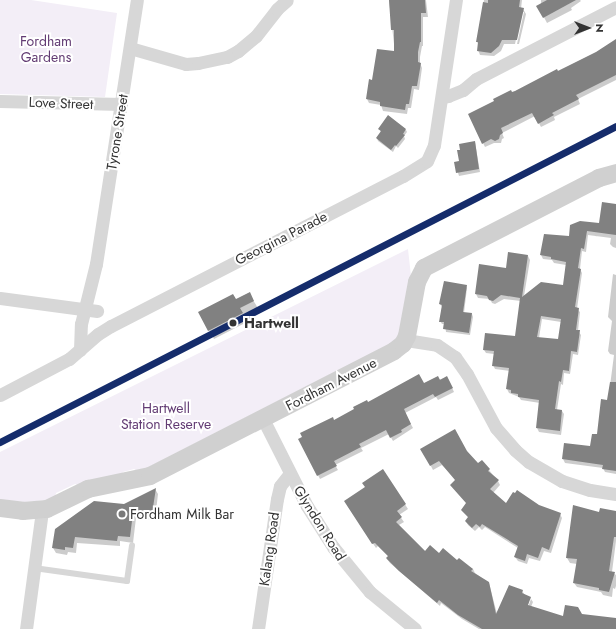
<!DOCTYPE html>
<style>
body{margin:0}
#map{position:relative;width:616px;height:629px;overflow:hidden;background:#fff;font-family:Jost,sans-serif}
div>[style]{position:absolute}
[style*='--x']{left:calc(var(--x)*1px);top:calc(var(--y)*1px);width:calc(var(--w)*1px);rotate:calc(var(--a)*1deg)}
.green>*{inset:0;background:#f3eef7}
.shadow>*{inset:0;background:#0003}
.building>*{inset:0;background:#818181}
.lane>*{height:6px;margin:-3px;padding:0 3px;transform-origin:3px;border-radius:3px;background:#d7d7d7}
.street>*{height:13px;margin:-6.5px;padding:0 6.5px;transform-origin:6.5px;border-radius:6.5px;background:#d7d7d7}
.secondary>*{height:18px;margin:-9px;padding:0 9px;transform-origin:9px;border-radius:9px;background:#d0d0d0}
.rail-1>*{height:7px;margin:-3.5px;padding:0 3.5px;transform-origin:3.5px;border-radius:3.5px;background:#152c6b}
.dots>*{width:11px;height:11px;translate:-50% -50%;box-sizing:border-box;border:2px solid #fff;border-radius:50%}
span{translate:-50% -50%;white-space:nowrap;text-align:center;line-height:1.15;-webkit-text-stroke:4px #fff;paint-order:stroke}
.park-label{font-size:14px;color:#623b73}
.street-label{font-size:14px;color:#333}
.stop-label{font-size:14px;color:#333;font-weight:700}
.left{translate:0 -50%;text-align:left}
.poi-label{font-size:14px;color:#333}
.north{position:absolute;left:568px;top:8px;width:40px;height:40px;-webkit-text-stroke:3px #fff;paint-order:stroke;rotate:90deg;font-size:11px;font-weight:700;line-height:16px;text-align:center;color:#333}
.north::after{content:'';display:block;margin:auto;width:14px;height:18px;background:#333;clip-path:polygon(50% 0,100% 100%,50% 72%,0 100%)}
</style>
<div id="map">
<div class="green">
<div style="clip-path:polygon(0 0,31px 0,117px 13px,105px 97px,0 94px)"></div>
<div style="clip-path:polygon(408px 249px,411px 276px,401px 330px,394px 342px,139px 472px,134px 469px,123px 472px,121px 477px,80px 486px,75px 484px,56px 493px,55px 498px,47px 500px,25px 502px,0 500px,0 452px)"></div>
</div>
<div class="shadow">
<div style="clip-path:polygon(389px 0,426px 0,428px 17px,423px 17px,423px 46px,422px 46px,420px 57px,420px 63px,422px 68px,419px 90px,414px 89px,411px 108px,408px 108px,407px 114px,383px 111px,381px 105px,369px 103px,367px 99px,370px 80px,372px 81px,395px 53px)"></div>
<div style="clip-path:polygon(484px 0,522px 0,521px 9px,523px 9px,526px 14px,519px 44px,517px 44px,524px 12px,522px 12px,515px 44px,504px 44px,501px 51px,494px 56px,480px 55px,478px 50px,479px 45px,477px 42px)"></div>
<div style="clip-path:polygon(541px 0,580px 0,581px 1px,571px 8px,572px 10px,547px 23px,538px 6px,541px 4px)"></div>
<div style="clip-path:polygon(616px 43px,616px 80px,578px 99px,580px 104px,554px 117px,555px 120px,541px 127px,535px 116px,502px 133px,504px 138px,502px 139px,501px 143px,494px 143px,485px 147px,483px 143px,512px 93px)"></div>
<div style="clip-path:polygon(379px 129px,406px 130px,407px 132px,404px 136px,405px 139px,398px 148px,396px 146px,393px 152px,378px 141px,377px 138px,381px 132px)"></div>
<div style="clip-path:polygon(475px 142px,480px 172px,459px 176px,455px 163px,460px 162px)"></div>
<div style="clip-path:polygon(evenodd,616px 205px,616px 248px,613px 247px,610px 244px,611px 238px,588px 235px,586px 252px,582px 251px,580px 269px,582px 273px,577px 309px,580px 312px,578px 331px,581px 335px,578px 355px,573px 354px,570px 374px,564px 373px,563px 385px,561px 384px,557px 410px,562px 411px,564px 414px,561px 435px,539px 432px,537px 428px,540px 403px,521px 400px,519px 397px,509px 393px,507px 389px,510px 371px,495px 369px,493px 365px,494px 354px,486px 353px,484px 350px,516px 338px,521px 301px,504px 299px,495px 304px,492px 303px,490px 299px,478px 298px,476px 294px,506px 269px,528px 256px,530px 260px,524px 296px,564px 286px,566px 265px,554px 263px,552px 260px,543px 259px,541px 255px,570px 237px,600px 224px,616px 205px,542px 319px,561px 322px,559px 340px,539px 338px,542px 319px)"></div>
<div style="clip-path:polygon(613px 274px,616px 275px,616px 474px,605px 472px,603px 468px,565px 463px,563px 459px,591px 447px,598px 435px,608px 401px,614px 355px,610px 354px,608px 351px,612px 321px,608px 317px)"></div>
<div style="clip-path:polygon(466px 286px,467px 288px,464px 313px,472px 314px,473px 317px,470px 335px,446px 332px,445px 324px,442px 324px,440px 321px,442px 307px,440px 304px)"></div>
<div style="clip-path:polygon(249px 293px,259px 310px,244px 318px,247px 322px,214px 339px,209px 330px,236px 300px)"></div>
<div style="clip-path:polygon(447px 377px,454px 392px,438px 400px,436px 397px,405px 413px,413px 428px,393px 441px,389px 434px,361px 448px,363px 451px,335px 465px,338px 470px,320px 479px,299px 439px,368px 403px)"></div>
<div style="clip-path:polygon(422px 449px,466px 452px,478px 465px,489px 470px,498px 481px,500px 485px,493px 493px,506px 505px,539px 506px,560px 514px,562px 518px,551px 553px,544px 551px,540px 561px,529px 558px,527px 564px,518px 561px,515px 557px,518px 548px,485px 527px,482px 530px,479px 527px,475px 531px,468px 525px,466px 521px,469px 518px,462px 510px,467px 504px,456px 480px,442px 465px,433px 470px)"></div>
<div style="clip-path:polygon(383px 470px,408px 509px,399px 515px,404px 522px,399px 525px,426px 552px,439px 554px,457px 561px,473px 569px,475px 573px,489px 583px,497px 614px,522px 591px,525px 595px,531px 599px,529px 599px,527px 610px,531px 599px,533px 602px,531px 607px,564px 617px,582px 615px,616px 619px,616px 629px,479px 629px,462px 619px,441px 603px,440px 606px,390px 563px,387px 559px,389px 557px,378px 546px,376px 548px,347px 505px)"></div>
<div style="clip-path:polygon(155px 489px,158px 494px,155px 520px,136px 518px,133px 543px,120px 541px,120px 546px,77px 543px,76px 553px,68px 552px,67px 555px,56px 553px,53px 548px)"></div>
<div style="clip-path:polygon(616px 512px,616px 541px,612px 572px,616px 575px,616px 586px,615px 589px,613px 588px,612px 597px,603px 595px,601px 592px,577px 587px,574px 583px,577px 564px,570px 563px,567px 558px,600px 513px)"></div>
</div>
<div class="building">
<div style="clip-path:polygon(389px 0,425px 0,426px 13px,421px 13px,421px 42px,420px 42px,418px 52px,418px 62px,421px 63px,417px 86px,412px 86px,409px 104px,406px 104px,405px 110px,380px 106px,380px 102px,366px 99px,369px 79px,372px 80px,377px 49px,394px 51px,394px 30px,391px 30px)"></div>
<div style="clip-path:polygon(488px 0,520px 0,519px 7px,524px 8px,517px 40px,502px 40px,499px 46px,491px 53px,477px 51px,478px 42px,476px 42px,483px 2px,488px 3px)"></div>
<div style="clip-path:polygon(547px 0,576px 0,543px 18px,536px 6px)"></div>
<div style="clip-path:polygon(616px 39px,616px 75px,576px 95px,579px 99px,552px 113px,554px 115px,538px 124px,532px 113px,501px 128px,503px 133px,500px 135px,499px 139px,495px 141px,491px 139px,482px 144px,468px 114px,494px 101px,493px 99px,511px 90px,512px 92px,515px 91px,557px 69px,558px 71px,596px 52px)"></div>
<div style="clip-path:polygon(388px 115px,406px 129px,403px 134px,405px 135px,396px 146px,395px 145px,391px 150px,376px 138px,381px 131px,378px 129px)"></div>
<div style="clip-path:polygon(475px 141px,479px 169px,456px 173px,454px 162px,459px 161px,457px 150px,460px 150px,459px 144px)"></div>
<div style="clip-path:polygon(evenodd,602px 202px,616px 204px,616px 235px,587px 231px,584px 249px,581px 248px,578px 268px,581px 269px,575px 307px,579px 308px,576px 330px,580px 330px,577px 352px,571px 351px,569px 371px,563px 370px,561px 382px,559px 381px,555px 409px,562px 410px,560px 431px,536px 428px,539px 400px,518px 397px,518px 394px,511px 393px,511px 390px,506px 389px,509px 368px,492px 366px,494px 351px,483px 350px,485px 333px,515px 336px,520px 298px,501px 295px,493px 301px,489px 300px,487px 296px,475px 294px,479px 264px,506px 268px,508px 252px,528px 255px,522px 297px,541px 282px,563px 285px,566px 262px,551px 259px,551px 257px,540px 255px,544px 234px,569px 236px,570px 225px,580px 221px,599px 223px,602px 202px,541px 316px,561px 319px,558px 339px,537px 337px,541px 316px)"></div>
<div style="clip-path:polygon(444px 281px,467px 285px,463px 312px,472px 313px,469px 333px,443px 329px,444px 322px,439px 322px,442px 305px,439px 304px)"></div>
<div style="clip-path:polygon(250px 292px,254px 301px,240px 308px,243px 313px,208px 331px,198px 312px,233px 294px,236px 299px)"></div>
<div style="clip-path:polygon(419px 374px,424px 383px,438px 376px,440px 380px,447px 376px,453px 388px,435px 397px,433px 394px,404px 409px,411px 424px,401px 430px,402px 432px,390px 438px,386px 430px,359px 444px,361px 447px,334px 461px,337px 466px,317px 476px,298px 439px,302px 437px,300px 433px,333px 417px,334px 420px,354px 409px,353px 407px,367px 400px,368px 402px)"></div>
<div style="clip-path:polygon(610px 382px,616px 382px,616px 471px,602px 469px,603px 465px,562px 459px,564px 443px,590px 446px,592px 434px,597px 434px,601px 399px,607px 400px)"></div>
<div style="clip-path:polygon(455px 429px,467px 451px,478px 463px,482px 460px,490px 469px,488px 471px,499px 480px,490px 489px,506px 503px,513px 492px,515px 493px,517px 490px,539px 505px,561px 513px,549px 550px,542px 547px,538px 558px,527px 554px,525px 561px,514px 557px,518px 546px,482px 524px,480px 527px,476px 524px,472px 528px,465px 521px,468px 517px,461px 510px,466px 503px,450px 485px,455px 480px,439px 461px,430px 466px,420px 449px)"></div>
<div style="clip-path:polygon(383px 469px,406px 504px,397px 511px,402px 517px,396px 522px,425px 551px,430px 545px,439px 553px,443px 548px,457px 560px,459px 558px,473px 569px,471px 571px,489px 582px,496px 614px,509px 585px,523px 590px,522px 593px,531px 597px,528px 605px,563px 616px,565px 605px,578px 607px,582px 614px,616px 618px,616px 629px,482px 629px,458px 615px,439px 600px,437px 603px,399px 571px,386px 558px,388px 556px,375px 543px,372px 544px,344px 501px,365px 487px,362px 483px)"></div>
<div style="clip-path:polygon(156px 488px,152px 514px,133px 513px,130px 537px,118px 536px,117px 541px,75px 537px,73px 548px,65px 547px,65px 550px,52px 548px,55px 529px,94px 501px,124px 504px)"></div>
<div style="clip-path:polygon(573px 505px,599px 512px,600px 508px,616px 511px,616px 537px,614px 537px,609px 571px,615px 572px,609px 592px,599px 590px,599px 588px,573px 583px,577px 559px,566px 558px)"></div>
</div>
<div class="lane">
<div style="--x:34;--y:568;--w:94;--a:8"></div>
<div style="--x:127;--y:581;--w:36;--a:-82"></div>
</div>
<div class="street">
<div style="--x:130;--y:48;--w:58;--a:15.9"></div>
<div style="--x:186;--y:64;--w:12;--a:-5"></div>
<div style="--x:198;--y:63;--w:30;--a:-12"></div>
<div style="--x:227;--y:57;--w:13;--a:-29"></div>
<div style="--x:238;--y:51;--w:23;--a:-40"></div>
<div style="--x:256;--y:36;--w:34;--a:-52"></div>
<div style="--x:277;--y:9;--w:13;--a:-42"></div>
<div style="--x:442;--y:97;--w:6;--a:-9"></div>
<div style="--x:448;--y:96;--w:16;--a:-22"></div>
<div style="--x:463;--y:90;--w:17;--a:-40"></div>
<div style="--x:476;--y:79;--w:157;--a:-27.2"></div>
<div style="--x:0;--y:101;--w:121;--a:1.4"></div>
<div style="--x:0;--y:298;--w:98;--a:7.6"></div>
<div style="--x:406;--y:340;--w:31;--a:9"></div>
<div style="--x:437;--y:345;--w:22;--a:34"></div>
<div style="--x:455;--y:357;--w:21;--a:55"></div>
<div style="--x:467;--y:374;--w:61;--a:61.8"></div>
<div style="--x:496;--y:428;--w:29;--a:49"></div>
<div style="--x:515;--y:450;--w:18;--a:41"></div>
<div style="--x:529;--y:462;--w:38;--a:30"></div>
<div style="--x:562;--y:481;--w:29;--a:18"></div>
<div style="--x:590;--y:490;--w:26;--a:9"></div>
<div style="--x:80;--y:350;--w:26;--a:-88"></div>
<div style="--x:81;--y:324;--w:62;--a:-76"></div>
<div style="--x:96;--y:264;--w:267;--a:-81.2"></div>
<div style="--x:0;--y:395;--w:78;--a:-27.6"></div>
<div style="--x:69;--y:359;--w:38;--a:-41"></div>
<div style="--x:98;--y:334;--w:15;--a:-32"></div>
<div style="--x:111;--y:326;--w:328;--a:-27.2"></div>
<div style="--x:403;--y:176;--w:28;--a:-32"></div>
<div style="--x:427;--y:161;--w:17;--a:-66"></div>
<div style="--x:434;--y:145;--w:147;--a:-81.4"></div>
<div style="--x:263;--y:419;--w:97;--a:63.2"></div>
<div style="--x:307;--y:506;--w:49;--a:57.6"></div>
<div style="--x:333;--y:547;--w:58;--a:50.6"></div>
<div style="--x:370;--y:592;--w:58;--a:39.4"></div>
<div style="--x:26;--y:629;--w:120;--a:-82.3"></div>
<div style="--x:258;--y:629;--w:131;--a:-81.7"></div>
<div style="--x:277;--y:499;--w:13;--a:-77"></div>
<div style="--x:280;--y:486;--w:16;--a:-52"></div>
</div>
<div class="secondary">
<div style="--x:0;--y:508;--w:23;--a:7"></div>
<div style="--x:23;--y:511;--w:24;--a:-5"></div>
<div style="--x:47;--y:509;--w:46;--a:-26"></div>
<div style="--x:88;--y:489;--w:63;--a:-11.8"></div>
<div style="--x:150;--y:476;--w:274;--a:-27.1"></div>
<div style="--x:394;--y:351;--w:11;--a:-38"></div>
<div style="--x:403;--y:344;--w:9;--a:-63"></div>
<div style="--x:407;--y:336;--w:55;--a:-79.5"></div>
<div style="--x:417;--y:282;--w:16;--a:-63"></div>
<div style="--x:424;--y:268;--w:197;--a:-27.2"></div>
<div style="--x:599;--y:178;--w:18;--a:-16"></div>
</div>
<div class="rail-1">
<div style="--x:0;--y:442;--w:692;--a:-27.16"></div>
</div>
<div class="dots">
<div style="left:233px;top:323px;background:#333"></div>
<div style="left:122px;top:514px;background:#7a7a7a"></div>
</div>
<div class="park-label">
<span style="left:46px;top:49px">Fordham<br>Gardens</span>
<span style="left:166px;top:416px">Hartwell<br>Station Reserve</span>
</div>
<div class="street-label">
<span style="left:61px;top:103px;rotate:2deg">Love Street</span>
<span style="left:117px;top:132px;rotate:-81deg">Tyrone Street</span>
<span style="left:281px;top:238px;rotate:-27deg">Georgina Parade</span>
<span style="left:331px;top:384px;rotate:-27deg">Fordham Avenue</span>
<span style="left:320px;top:523px;rotate:58deg">Glyndon Road</span>
<span style="left:269px;top:549px;rotate:-82deg">Kalang Road</span>
</div>
<div class="stop-label">
<span class="left" style="left:244px;top:323px">Hartwell</span>
</div>
<div class="poi-label">
<span class="left" style="left:130px;top:514px">Fordham Milk Bar</span>
</div>
<div class="north">N</div>
</div>
